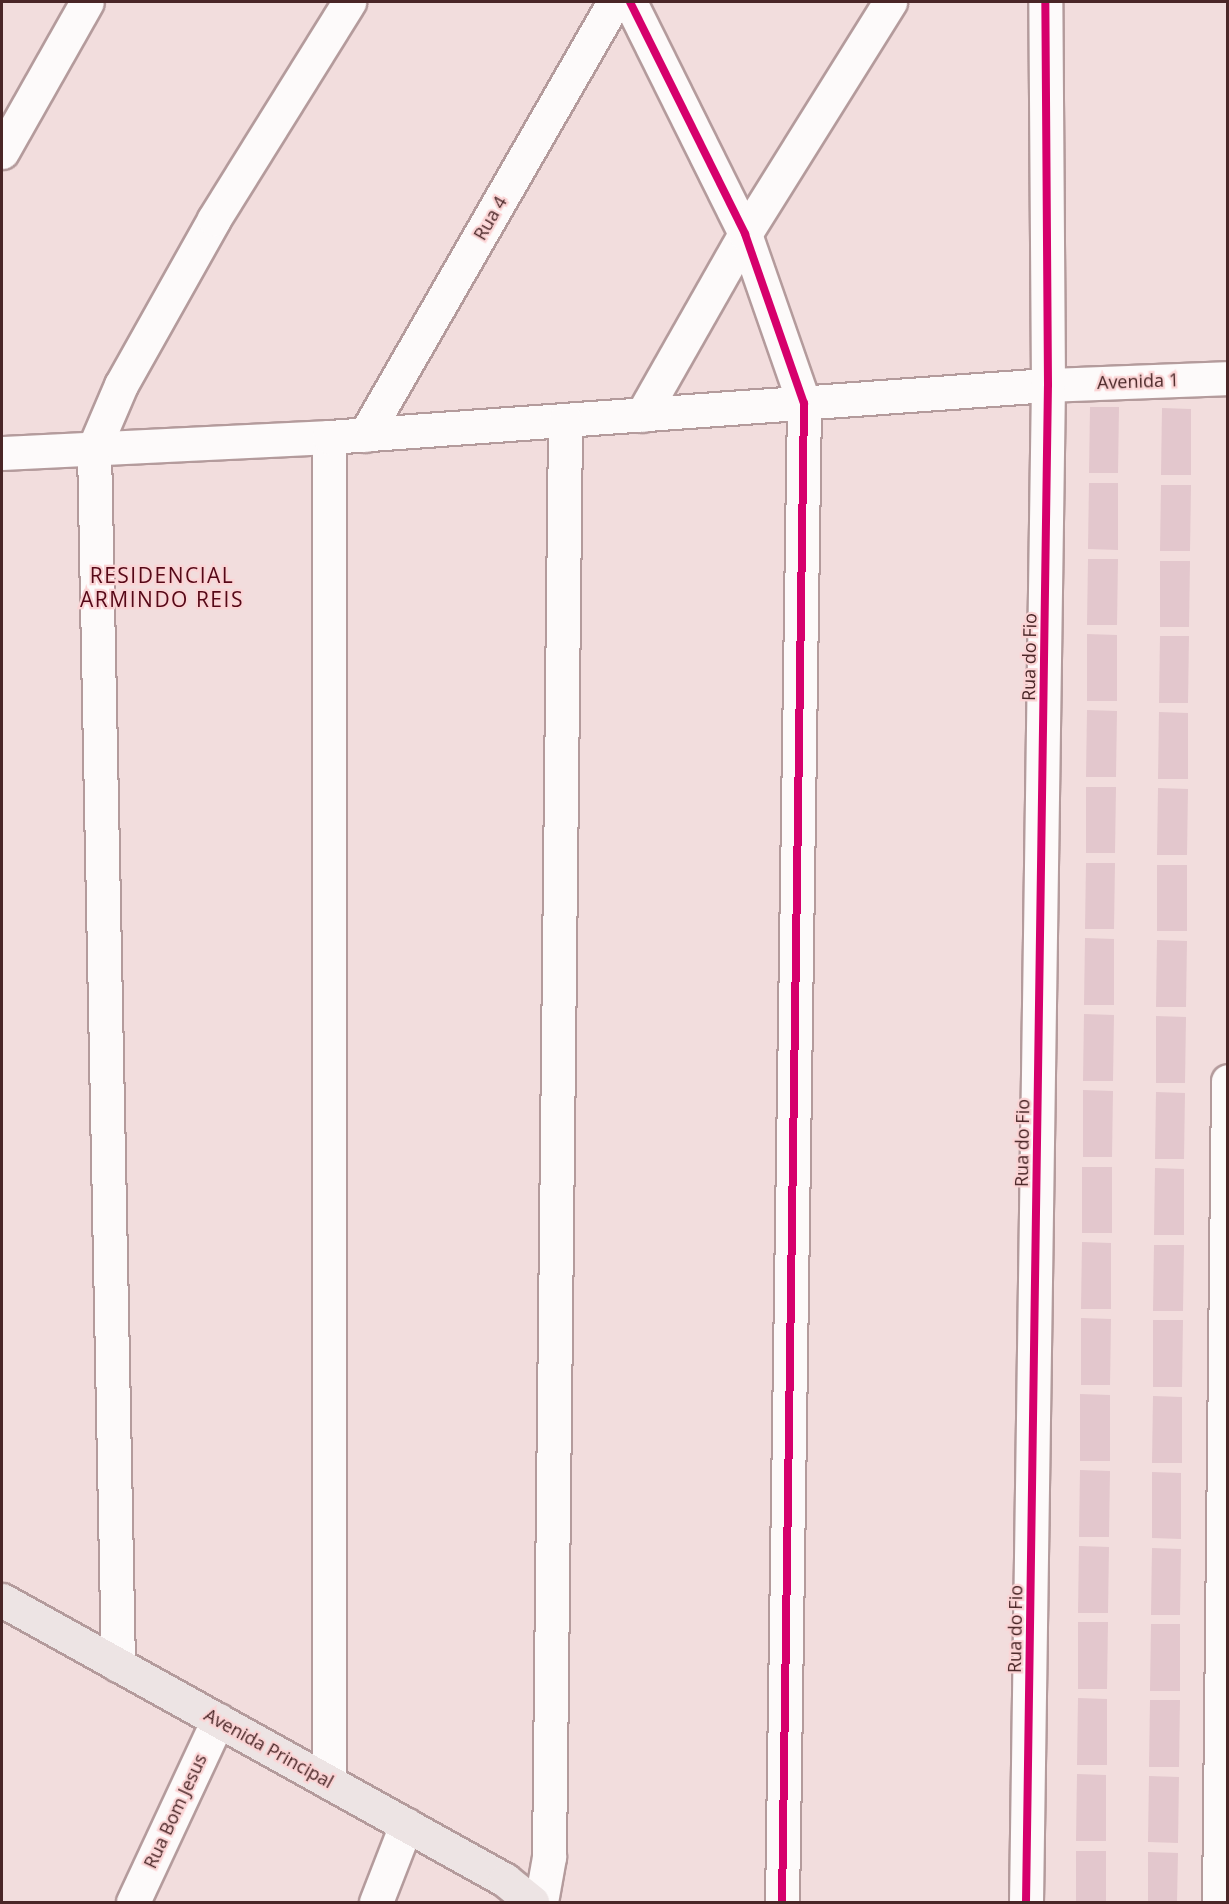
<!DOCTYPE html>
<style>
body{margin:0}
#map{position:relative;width:1229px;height:1904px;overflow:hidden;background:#f2dddd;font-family:"Open Sans",sans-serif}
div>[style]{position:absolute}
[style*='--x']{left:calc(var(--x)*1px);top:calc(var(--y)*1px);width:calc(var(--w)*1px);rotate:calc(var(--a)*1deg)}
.building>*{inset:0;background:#e3c7cd}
.roads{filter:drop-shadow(2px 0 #b49b9c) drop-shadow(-2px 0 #b49b9c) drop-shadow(0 2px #b49b9c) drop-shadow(0 -2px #b49b9c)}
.minor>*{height:33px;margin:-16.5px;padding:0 16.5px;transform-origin:16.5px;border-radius:16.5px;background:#fdfafa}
.major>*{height:33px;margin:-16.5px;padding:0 16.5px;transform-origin:16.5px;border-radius:16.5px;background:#ede4e4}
.cycleway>*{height:8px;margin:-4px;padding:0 4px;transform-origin:4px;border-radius:4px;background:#d6006c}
span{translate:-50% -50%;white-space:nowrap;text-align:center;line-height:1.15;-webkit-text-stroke:4.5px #fbd4d5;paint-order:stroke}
.street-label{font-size:18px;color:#4a2627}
.quarter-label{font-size:21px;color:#560817;letter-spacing:1.5px}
.frame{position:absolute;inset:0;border:3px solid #4a2627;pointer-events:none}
</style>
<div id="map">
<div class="building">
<div style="clip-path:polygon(1090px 407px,1119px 407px,1118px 473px,1089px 473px)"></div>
<div style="clip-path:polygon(1162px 408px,1191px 409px,1191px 475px,1161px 475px)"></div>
<div style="clip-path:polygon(1089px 483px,1118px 483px,1118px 550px,1088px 549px)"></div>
<div style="clip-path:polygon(1161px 485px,1191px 485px,1190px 551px,1160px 551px)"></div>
<div style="clip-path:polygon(1088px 559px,1118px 559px,1117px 625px,1087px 625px)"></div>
<div style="clip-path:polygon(1160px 561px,1190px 561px,1189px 627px,1160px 627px)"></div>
<div style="clip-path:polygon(1087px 634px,1117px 635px,1117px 701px,1087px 701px)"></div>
<div style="clip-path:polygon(1160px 636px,1189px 636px,1188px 703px,1159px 703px)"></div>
<div style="clip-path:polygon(1087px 710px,1117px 711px,1116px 777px,1086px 777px)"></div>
<div style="clip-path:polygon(1159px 712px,1188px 713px,1188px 779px,1158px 779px)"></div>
<div style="clip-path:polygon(1086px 787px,1116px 787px,1115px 853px,1086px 853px)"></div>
<div style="clip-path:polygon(1158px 788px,1188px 789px,1187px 855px,1157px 855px)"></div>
<div style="clip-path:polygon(1086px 863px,1115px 863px,1114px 929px,1085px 929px)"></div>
<div style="clip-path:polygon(1157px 865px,1187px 865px,1187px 931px,1157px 931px)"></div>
<div style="clip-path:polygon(1085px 938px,1114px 939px,1114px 1005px,1084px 1005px)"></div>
<div style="clip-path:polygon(1157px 940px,1187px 941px,1186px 1007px,1156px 1007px)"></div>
<div style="clip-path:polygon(1084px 1014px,1114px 1015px,1113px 1081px,1083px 1081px)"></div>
<div style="clip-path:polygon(1156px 1016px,1186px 1017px,1185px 1083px,1156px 1083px)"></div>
<div style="clip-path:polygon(1083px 1090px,1113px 1091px,1112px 1157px,1083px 1157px)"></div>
<div style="clip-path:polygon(1156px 1092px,1185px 1093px,1184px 1159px,1155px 1159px)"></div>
<div style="clip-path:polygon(1082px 1167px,1112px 1167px,1112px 1233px,1082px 1233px)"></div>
<div style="clip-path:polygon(1155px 1168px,1184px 1169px,1184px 1235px,1154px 1235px)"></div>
<div style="clip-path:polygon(1082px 1242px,1111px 1243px,1111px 1309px,1081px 1309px)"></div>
<div style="clip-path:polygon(1154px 1245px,1184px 1245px,1183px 1311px,1153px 1311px)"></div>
<div style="clip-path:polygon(1081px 1318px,1111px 1319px,1110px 1385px,1081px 1385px)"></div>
<div style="clip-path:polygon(1153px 1320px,1183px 1320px,1182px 1387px,1153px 1387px)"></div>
<div style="clip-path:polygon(1080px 1394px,1110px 1395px,1110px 1461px,1080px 1461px)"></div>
<div style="clip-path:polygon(1153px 1396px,1182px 1397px,1182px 1463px,1152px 1463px)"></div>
<div style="clip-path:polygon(1080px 1470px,1110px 1471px,1109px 1537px,1079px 1537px)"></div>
<div style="clip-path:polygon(1152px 1472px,1181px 1473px,1181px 1539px,1152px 1538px)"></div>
<div style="clip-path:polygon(1079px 1546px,1109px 1547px,1108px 1613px,1078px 1613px)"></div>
<div style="clip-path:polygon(1152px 1548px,1181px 1549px,1180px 1615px,1151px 1615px)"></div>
<div style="clip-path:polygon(1078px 1622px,1108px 1622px,1107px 1689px,1078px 1689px)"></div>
<div style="clip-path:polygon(1151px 1624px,1180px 1624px,1180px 1691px,1150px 1691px)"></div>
<div style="clip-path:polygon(1078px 1698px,1107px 1699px,1107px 1765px,1077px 1765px)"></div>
<div style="clip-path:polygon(1150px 1700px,1180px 1700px,1179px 1767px,1149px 1767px)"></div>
<div style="clip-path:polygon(1077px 1774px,1106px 1775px,1106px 1841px,1076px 1841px)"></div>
<div style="clip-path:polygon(1149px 1776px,1179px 1777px,1178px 1843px,1148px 1842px)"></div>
<div style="clip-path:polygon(1076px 1851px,1106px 1851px,1106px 1902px,1076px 1902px)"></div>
<div style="clip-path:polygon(1148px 1852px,1178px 1853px,1177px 1902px,1148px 1902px)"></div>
</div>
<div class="roads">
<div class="minor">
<div style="--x:630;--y:2;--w:259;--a:63.6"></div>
<div style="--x:745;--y:234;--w:179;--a:70.8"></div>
<div style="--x:804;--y:403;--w:1499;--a:90.84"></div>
<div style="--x:2;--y:152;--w:172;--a:-60.5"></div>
<div style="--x:642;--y:415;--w:208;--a:-60.4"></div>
<div style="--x:745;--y:234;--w:274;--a:-58"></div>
<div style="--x:365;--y:435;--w:499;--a:-60.1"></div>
<div style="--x:329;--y:437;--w:1345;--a:90"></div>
<div style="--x:2;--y:453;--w:327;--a:-2.8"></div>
<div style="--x:329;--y:437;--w:721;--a:-4.14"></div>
<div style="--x:1048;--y:385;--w:180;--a:-2.2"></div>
<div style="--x:118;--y:1665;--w:1217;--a:-91.13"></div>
<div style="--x:94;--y:448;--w:69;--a:-66.8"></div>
<div style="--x:121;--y:385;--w:190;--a:-60.7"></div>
<div style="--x:214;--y:219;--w:256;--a:-58.1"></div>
<div style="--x:133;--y:1902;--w:201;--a:-65"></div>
<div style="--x:376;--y:1902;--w:83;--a:-68.7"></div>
<div style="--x:541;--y:1902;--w:46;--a:-79.9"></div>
<div style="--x:549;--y:1857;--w:1437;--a:-89.36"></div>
<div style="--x:1026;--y:1902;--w:1517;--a:-89.17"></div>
<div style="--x:1048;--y:385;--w:383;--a:-90.4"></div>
<div style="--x:1219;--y:1902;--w:821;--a:-89.37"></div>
</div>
<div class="major">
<div style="--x:2;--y:1600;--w:576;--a:29.1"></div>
<div style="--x:505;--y:1880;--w:35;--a:39"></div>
</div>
</div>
<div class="cycleway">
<div style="--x:630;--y:2;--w:259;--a:63.6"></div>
<div style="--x:745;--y:234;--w:179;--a:70.8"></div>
<div style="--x:804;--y:403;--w:1499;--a:90.84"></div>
<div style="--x:1026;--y:1902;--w:1517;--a:-89.17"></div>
<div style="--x:1048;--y:385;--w:383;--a:-90.4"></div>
</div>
<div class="street-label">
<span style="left:490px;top:218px;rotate:-60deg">Rua 4</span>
<span style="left:1138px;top:381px;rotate:-2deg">Avenida 1</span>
<span style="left:1029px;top:657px;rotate:-89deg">Rua do Fio</span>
<span style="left:1022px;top:1143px;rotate:-89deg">Rua do Fio</span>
<span style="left:1015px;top:1629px;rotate:-89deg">Rua do Fio</span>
<span style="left:269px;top:1748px;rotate:29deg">Avenida Principal</span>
<span style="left:175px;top:1811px;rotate:-65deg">Rua Bom Jesus</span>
</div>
<div class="quarter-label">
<span style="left:162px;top:587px">RESIDENCIAL<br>ARMINDO REIS</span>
</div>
<div class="frame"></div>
</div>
